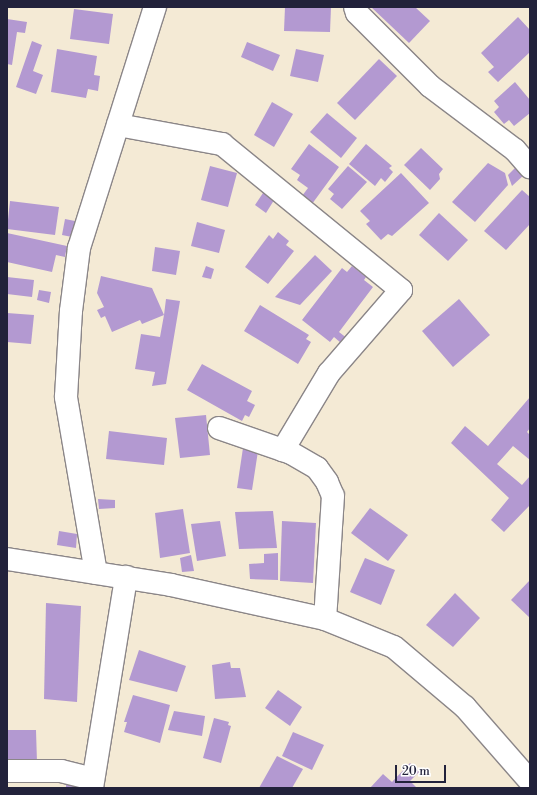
<!DOCTYPE html>
<style>
body{margin:0}
#map{position:relative;width:537px;height:795px;overflow:hidden;background:#f4ead5;font-family:"Libre Bodoni",serif}
div>[style]{position:absolute}
[style*='--x']{left:calc(var(--x)*1px);top:calc(var(--y)*1px);width:calc(var(--w)*1px);rotate:calc(var(--a)*1deg)}
.building>*{inset:0;background:#b399d1}
.roads{filter:drop-shadow(1px 0 #8b8688) drop-shadow(-1px 0 #8b8688) drop-shadow(0 1px #8b8688) drop-shadow(0 -1px #8b8688)}
.minor>*{height:22px;margin:-11px;padding:0 11px;transform-origin:11px;border-radius:11px;background:#fff}
span{translate:-50% -50%;white-space:nowrap;text-align:center;line-height:1.15;-webkit-text-stroke:3px #fff;paint-order:stroke}
.frame{position:absolute;inset:0;border:8px solid #22223b;pointer-events:none}
.scale{position:absolute;left:395px;top:765px;width:51px;height:18px;box-sizing:border-box;border:2px solid #22223b;border-top:0;padding-left:5px;font-size:12px;line-height:14px;white-space:nowrap;color:#22223b;-webkit-text-stroke:3px #fff;paint-order:stroke}
</style>
<div id="map">
<div class="building">
<div style="clip-path:polygon(285px 7px,331px 7px,330px 32px,284px 31px)"></div>
<div style="clip-path:polygon(371px 7px,415px 7px,430px 21px,409px 43px)"></div>
<div style="clip-path:polygon(74px 9px,113px 14px,109px 44px,70px 39px)"></div>
<div style="clip-path:polygon(518px 17px,530px 30px,530px 52px,498px 82px,488px 72px,494px 67px,481px 53px)"></div>
<div style="clip-path:polygon(7px 19px,27px 22px,25px 33px,17px 32px,12px 65px,7px 64px)"></div>
<div style="clip-path:polygon(32px 41px,42px 45px,33px 71px,43px 75px,36px 94px,16px 87px)"></div>
<div style="clip-path:polygon(247px 42px,280px 55px,273px 71px,241px 57px)"></div>
<div style="clip-path:polygon(57px 49px,97px 56px,94px 75px,100px 76px,98px 91px,88px 89px,86px 98px,51px 92px)"></div>
<div style="clip-path:polygon(296px 49px,324px 55px,318px 82px,290px 76px)"></div>
<div style="clip-path:polygon(379px 59px,397px 76px,355px 120px,337px 103px)"></div>
<div style="clip-path:polygon(515px 82px,530px 100px,530px 113px,514px 126px,509px 120px,504px 124px,494px 112px,499px 107px,494px 101px)"></div>
<div style="clip-path:polygon(272px 102px,293px 114px,274px 147px,254px 135px)"></div>
<div style="clip-path:polygon(327px 113px,357px 138px,341px 158px,310px 132px)"></div>
<div style="clip-path:polygon(309px 144px,339px 167px,312px 204px,302px 196px,308px 188px,297px 180px,300px 175px,291px 169px)"></div>
<div style="clip-path:polygon(366px 144px,392px 166px,389px 168px,393px 172px,385px 182px,381px 178px,375px 186px,349px 164px)"></div>
<div style="clip-path:polygon(421px 148px,443px 169px,439px 174px,440px 179px,430px 190px,404px 165px)"></div>
<div style="clip-path:polygon(488px 163px,505px 173px,508px 185px,475px 222px,452px 202px)"></div>
<div style="clip-path:polygon(210px 166px,237px 173px,228px 207px,201px 200px)"></div>
<div style="clip-path:polygon(348px 166px,367px 182px,342px 209px,330px 199px,334px 194px,328px 189px)"></div>
<div style="clip-path:polygon(517px 166px,525px 174px,512px 186px,508px 175px)"></div>
<div style="clip-path:polygon(401px 173px,429px 203px,392px 236px,388px 234px,381px 240px,366px 224px,370px 221px,360px 211px)"></div>
<div style="clip-path:polygon(265px 190px,276px 197px,266px 213px,255px 205px)"></div>
<div style="clip-path:polygon(522px 190px,530px 197px,530px 224px,506px 250px,484px 231px)"></div>
<div style="clip-path:polygon(10px 201px,59px 207px,55px 235px,7px 229px)"></div>
<div style="clip-path:polygon(439px 213px,468px 240px,448px 261px,419px 235px)"></div>
<div style="clip-path:polygon(65px 219px,75px 221px,72px 237px,62px 235px)"></div>
<div style="clip-path:polygon(197px 222px,225px 230px,219px 253px,191px 246px)"></div>
<div style="clip-path:polygon(278px 232px,289px 241px,286px 245px,294px 251px,268px 284px,245px 267px,269px 235px,273px 239px)"></div>
<div style="clip-path:polygon(7px 233px,67px 246px,65px 257px,56px 255px,52px 272px,7px 262px)"></div>
<div style="clip-path:polygon(155px 247px,180px 251px,176px 275px,152px 271px)"></div>
<div style="clip-path:polygon(315px 255px,332px 271px,300px 305px,275px 297px)"></div>
<div style="clip-path:polygon(206px 266px,214px 269px,211px 279px,202px 277px)"></div>
<div style="clip-path:polygon(352px 266px,366px 277px,364px 280px,373px 287px,339px 332px,348px 339px,341px 343px,334px 337px,330px 342px,302px 320px,342px 268px,347px 272px)"></div>
<div style="clip-path:polygon(101px 276px,152px 288px,164px 315px,166px 299px,180px 301px,166px 384px,152px 386px,155px 372px,135px 369px,141px 334px,160px 337px,164px 315px,142px 324px,140px 320px,112px 332px,105px 316px,101px 318px,97px 310px,104px 307px,97px 293px)"></div>
<div style="clip-path:polygon(7px 277px,34px 280px,32px 297px,7px 294px)"></div>
<div style="clip-path:polygon(39px 290px,51px 292px,49px 303px,37px 300px)"></div>
<div style="clip-path:polygon(459px 299px,490px 335px,453px 367px,422px 331px)"></div>
<div style="clip-path:polygon(260px 305px,309px 335px,306px 339px,311px 342px,298px 364px,244px 331px)"></div>
<div style="clip-path:polygon(7px 313px,34px 315px,31px 344px,7px 342px)"></div>
<div style="clip-path:polygon(202px 364px,252px 391px,247px 401px,255px 405px,249px 417px,245px 415px,242px 421px,187px 390px)"></div>
<div style="clip-path:polygon(530px 397px,530px 428px,527px 432px,530px 435px,530px 460px,513px 446px,497px 464px,522px 485px,530px 476px,530px 505px,504px 532px,491px 520px,509px 498px,451px 443px,465px 426px,488px 446px)"></div>
<div style="clip-path:polygon(206px 415px,210px 455px,180px 458px,175px 418px)"></div>
<div style="clip-path:polygon(109px 431px,167px 438px,164px 465px,106px 459px)"></div>
<div style="clip-path:polygon(243px 448px,258px 451px,252px 490px,237px 488px)"></div>
<div style="clip-path:polygon(98px 499px,115px 500px,115px 508px,99px 509px)"></div>
<div style="clip-path:polygon(370px 508px,408px 535px,388px 561px,351px 533px)"></div>
<div style="clip-path:polygon(183px 509px,190px 553px,160px 558px,155px 513px)"></div>
<div style="clip-path:polygon(273px 511px,277px 548px,239px 549px,235px 512px)"></div>
<div style="clip-path:polygon(220px 521px,226px 556px,197px 561px,191px 524px)"></div>
<div style="clip-path:polygon(282px 521px,316px 523px,313px 583px,280px 581px)"></div>
<div style="clip-path:polygon(59px 531px,77px 534px,76px 548px,57px 545px)"></div>
<div style="clip-path:polygon(278px 553px,278px 580px,250px 579px,249px 564px,264px 563px,264px 554px)"></div>
<div style="clip-path:polygon(191px 555px,194px 571px,182px 572px,180px 558px)"></div>
<div style="clip-path:polygon(365px 558px,395px 570px,381px 605px,350px 592px)"></div>
<div style="clip-path:polygon(530px 580px,530px 618px,511px 600px)"></div>
<div style="clip-path:polygon(455px 593px,480px 618px,453px 647px,426px 625px)"></div>
<div style="clip-path:polygon(46px 603px,81px 606px,77px 702px,44px 699px)"></div>
<div style="clip-path:polygon(139px 650px,186px 666px,177px 692px,129px 680px)"></div>
<div style="clip-path:polygon(230px 662px,231px 668px,240px 668px,246px 697px,215px 699px,212px 665px)"></div>
<div style="clip-path:polygon(278px 690px,302px 707px,290px 726px,265px 708px)"></div>
<div style="clip-path:polygon(133px 695px,170px 705px,160px 743px,124px 732px,127px 722px,124px 722px)"></div>
<div style="clip-path:polygon(174px 711px,205px 716px,202px 736px,168px 730px)"></div>
<div style="clip-path:polygon(214px 718px,229px 722px,228px 725px,231px 726px,221px 763px,203px 758px)"></div>
<div style="clip-path:polygon(7px 730px,36px 730px,37px 763px,7px 762px)"></div>
<div style="clip-path:polygon(293px 732px,324px 745px,312px 770px,282px 756px)"></div>
<div style="clip-path:polygon(277px 756px,303px 769px,292px 788px,259px 788px)"></div>
<div style="clip-path:polygon(410px 763px,419px 772px,410px 781px,417px 788px,370px 788px,383px 774px,392px 782px)"></div>
<div style="clip-path:polygon(66px 778px,80px 780px,80px 788px,66px 788px)"></div>
</div>
<div class="roads">
<div class="minor">
<div style="--x:355;--y:7;--w:6;--a:72"></div>
<div style="--x:357;--y:13;--w:103;--a:45"></div>
<div style="--x:430;--y:86;--w:106;--a:37"></div>
<div style="--x:515;--y:150;--w:23;--a:49"></div>
<div style="--x:118;--y:125;--w:106;--a:10.4"></div>
<div style="--x:222;--y:144;--w:231;--a:39.2"></div>
<div style="--x:401;--y:290;--w:110;--a:130.9"></div>
<div style="--x:329;--y:373;--w:90;--a:120.9"></div>
<div style="--x:219;--y:428;--w:76;--a:19.1"></div>
<div style="--x:291;--y:453;--w:30;--a:30"></div>
<div style="--x:317;--y:468;--w:17;--a:54"></div>
<div style="--x:327;--y:482;--w:15;--a:67"></div>
<div style="--x:333;--y:496;--w:123;--a:93.7"></div>
<div style="--x:7;--y:559;--w:166;--a:9"></div>
<div style="--x:171;--y:585;--w:158;--a:12.4"></div>
<div style="--x:325;--y:619;--w:74;--a:22.1"></div>
<div style="--x:394;--y:647;--w:93;--a:40.2"></div>
<div style="--x:465;--y:707;--w:97;--a:48.8"></div>
<div style="--x:96;--y:573;--w:179;--a:-99.7"></div>
<div style="--x:66;--y:397;--w:86;--a:-86.7"></div>
<div style="--x:71;--y:311;--w:64;--a:-82.8"></div>
<div style="--x:79;--y:248;--w:253;--a:-72.5"></div>
<div style="--x:7;--y:771;--w:54;--a:0"></div>
<div style="--x:61;--y:771;--w:32;--a:14"></div>
<div style="--x:92;--y:788;--w:214;--a:-80.8"></div>
</div>
</div>
<div class="frame"></div>
<div class="scale">20 m</div>
</div>
